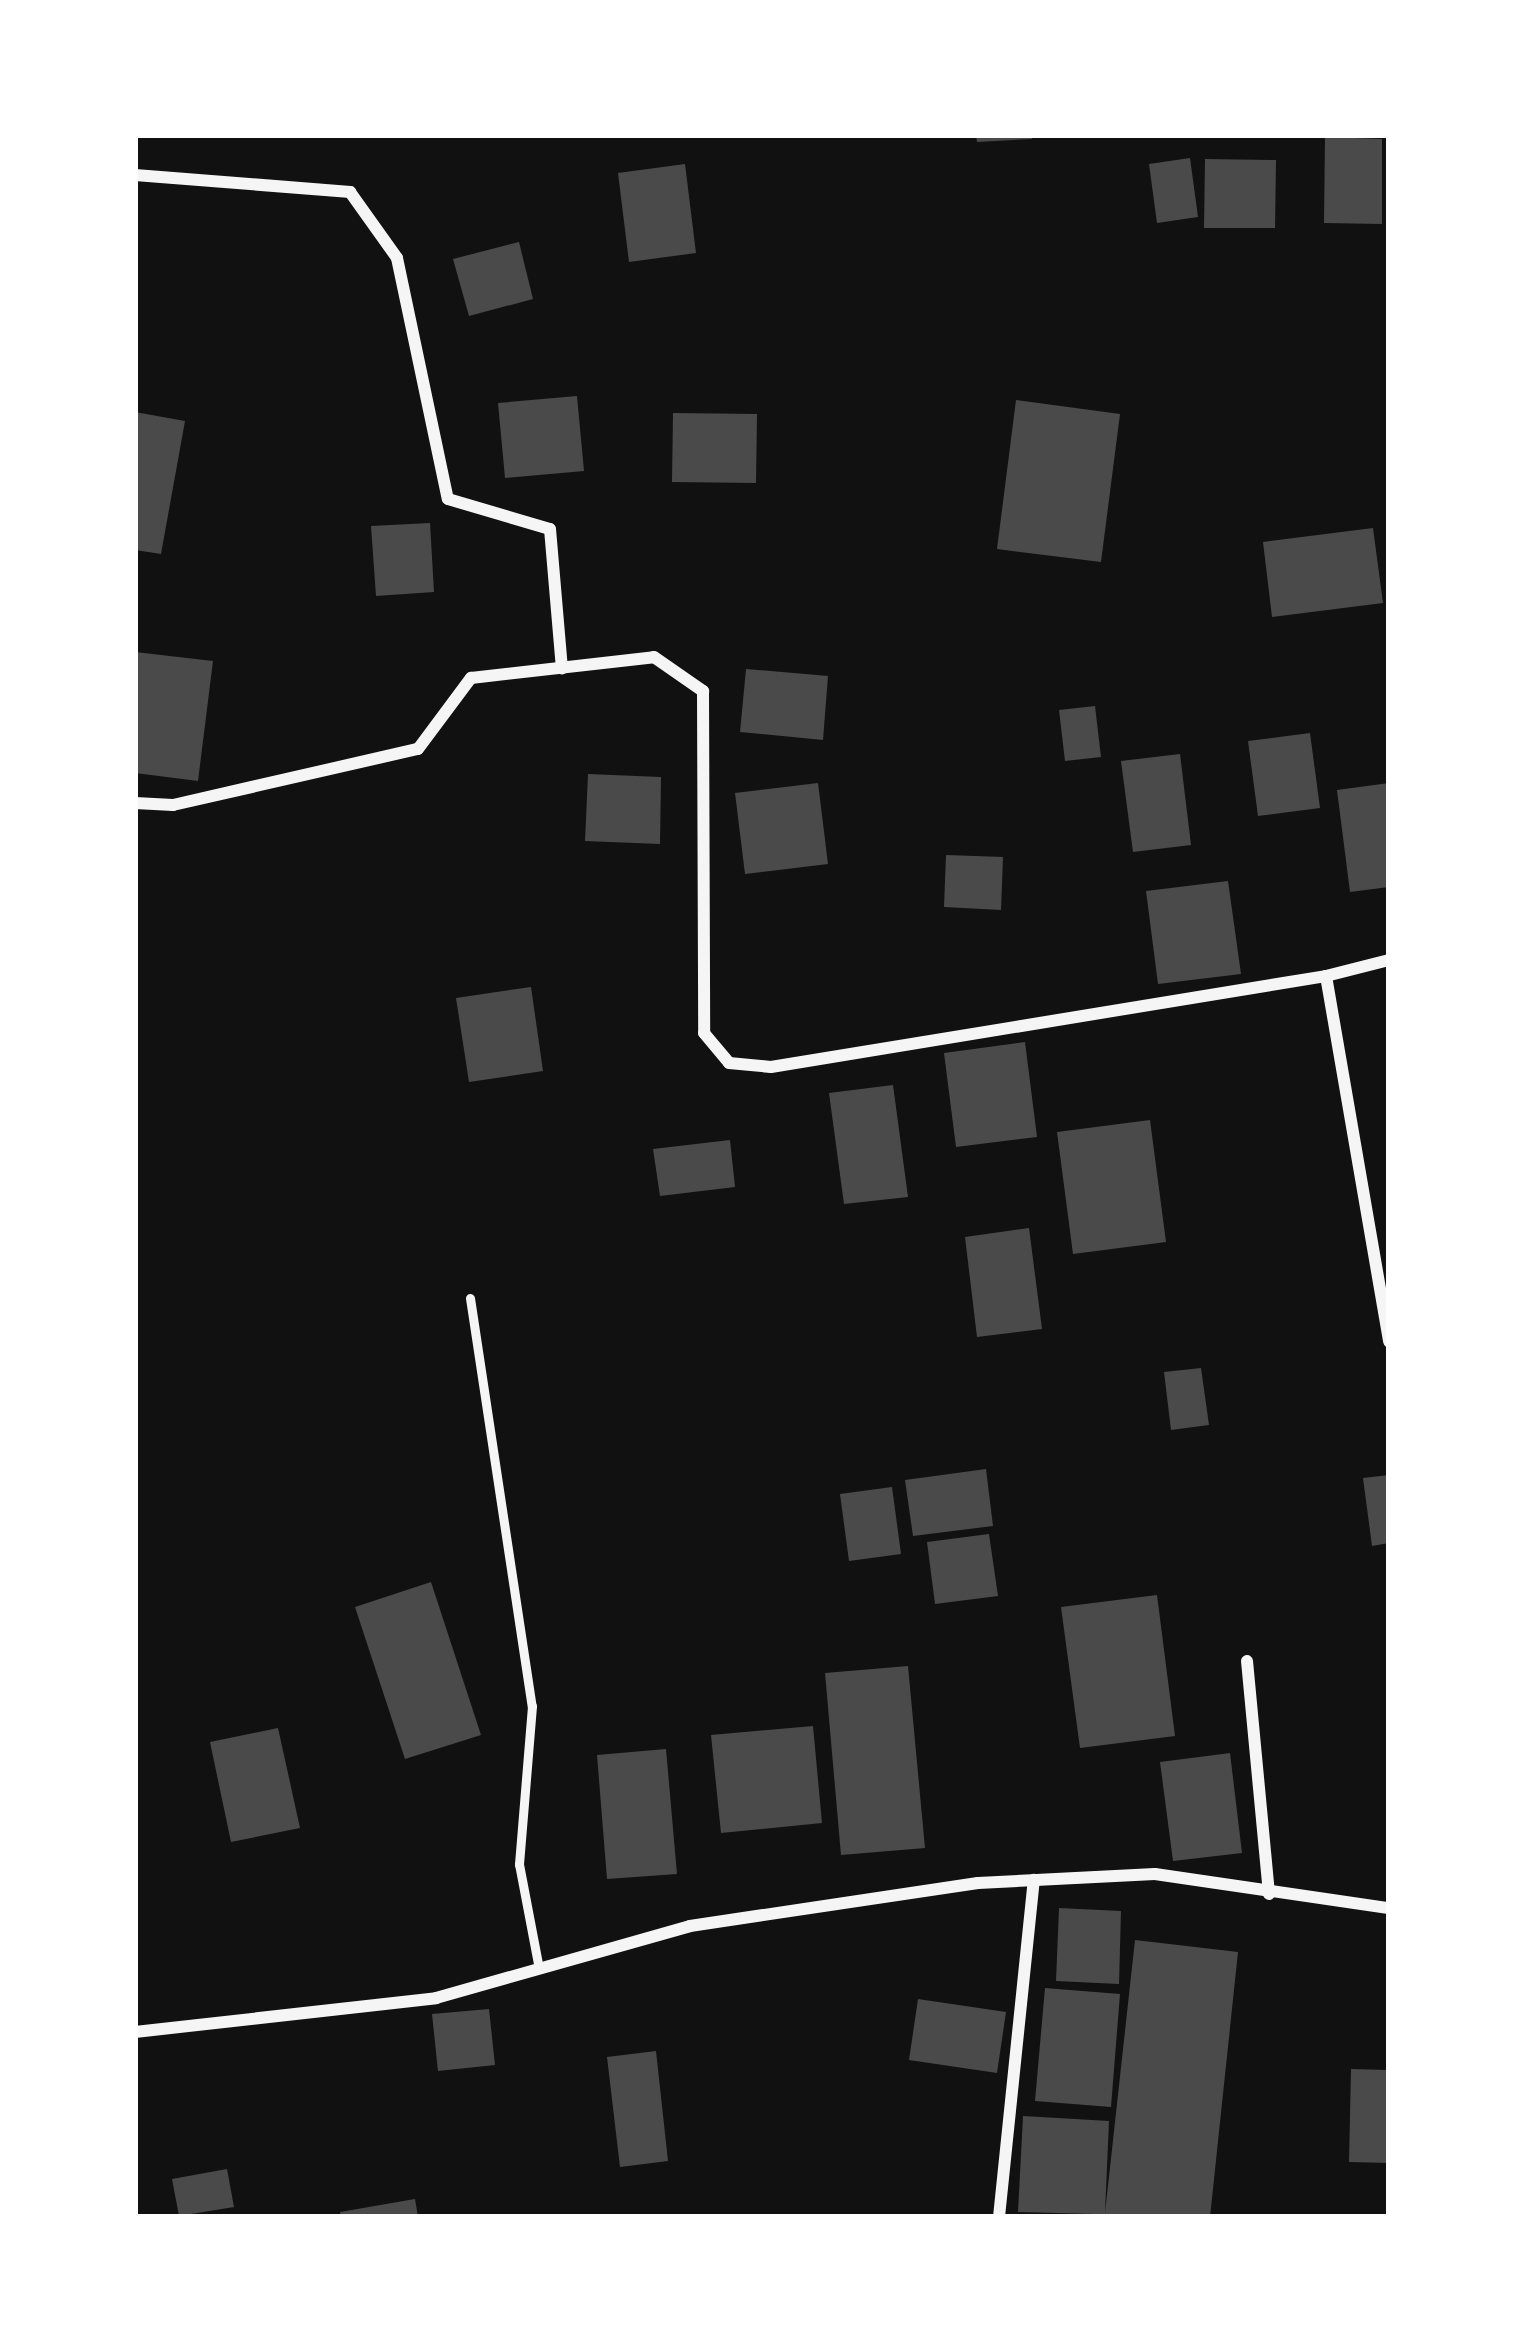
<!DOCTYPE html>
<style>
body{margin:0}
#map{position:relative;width:1524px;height:2352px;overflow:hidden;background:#111;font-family:Arial,sans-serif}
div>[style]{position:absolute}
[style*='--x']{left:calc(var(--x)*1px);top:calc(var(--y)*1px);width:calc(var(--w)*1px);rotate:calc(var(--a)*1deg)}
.building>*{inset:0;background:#4a4a4a}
.service>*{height:9px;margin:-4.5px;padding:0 4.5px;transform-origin:4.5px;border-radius:4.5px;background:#f5f5f5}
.minor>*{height:12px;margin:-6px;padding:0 6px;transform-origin:6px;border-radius:6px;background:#f5f5f5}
span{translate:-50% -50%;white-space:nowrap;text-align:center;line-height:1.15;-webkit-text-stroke:9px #fff;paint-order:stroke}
.frame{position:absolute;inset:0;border:138px solid #fff;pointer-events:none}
</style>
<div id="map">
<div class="building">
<div style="clip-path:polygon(976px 135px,1032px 135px,1032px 139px,977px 142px)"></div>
<div style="clip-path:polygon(1325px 137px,1382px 139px,1382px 224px,1324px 223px)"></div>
<div style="clip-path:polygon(1190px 158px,1198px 217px,1157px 223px,1149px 164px)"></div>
<div style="clip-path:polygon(1205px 159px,1276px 160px,1275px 228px,1204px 228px)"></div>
<div style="clip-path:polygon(685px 164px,696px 253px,629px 262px,618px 173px)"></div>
<div style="clip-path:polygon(519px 242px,533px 299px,469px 316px,453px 259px)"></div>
<div style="clip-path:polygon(577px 396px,584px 471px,505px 478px,498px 403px)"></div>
<div style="clip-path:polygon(1016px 400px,1120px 414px,1101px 562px,997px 549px)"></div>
<div style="clip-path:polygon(135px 412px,185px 421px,161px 554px,135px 550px)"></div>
<div style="clip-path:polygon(673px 413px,757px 414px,756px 483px,672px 482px)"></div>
<div style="clip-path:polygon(430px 523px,434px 592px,376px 596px,371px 526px)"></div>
<div style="clip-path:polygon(1373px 528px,1383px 603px,1272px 617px,1263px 542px)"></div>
<div style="clip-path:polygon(135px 652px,213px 661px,198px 781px,135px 773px)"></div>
<div style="clip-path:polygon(746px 669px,828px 676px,823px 740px,740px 732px)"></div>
<div style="clip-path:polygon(1095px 706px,1101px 757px,1065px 761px,1059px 710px)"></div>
<div style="clip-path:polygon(1310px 733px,1320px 808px,1258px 816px,1248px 741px)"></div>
<div style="clip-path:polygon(1180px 754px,1191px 845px,1133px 852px,1121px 761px)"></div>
<div style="clip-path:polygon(588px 774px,661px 777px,660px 844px,585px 841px)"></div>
<div style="clip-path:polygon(818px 783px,828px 864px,745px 874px,735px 793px)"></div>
<div style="clip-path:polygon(1389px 783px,1389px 887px,1350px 892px,1337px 790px)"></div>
<div style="clip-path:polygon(946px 855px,1003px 857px,1001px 910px,944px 907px)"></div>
<div style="clip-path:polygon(1228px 881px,1241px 974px,1158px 984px,1146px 891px)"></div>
<div style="clip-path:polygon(531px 987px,543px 1071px,469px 1082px,456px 998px)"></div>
<div style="clip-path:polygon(1025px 1042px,1037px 1137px,956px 1147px,944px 1053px)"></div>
<div style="clip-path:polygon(893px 1085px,908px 1197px,844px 1204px,829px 1093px)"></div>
<div style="clip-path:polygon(1150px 1120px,1166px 1242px,1073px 1254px,1057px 1132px)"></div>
<div style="clip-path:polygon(730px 1140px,735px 1187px,660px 1196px,653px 1149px)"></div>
<div style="clip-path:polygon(1029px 1228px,1042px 1329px,977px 1337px,965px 1237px)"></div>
<div style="clip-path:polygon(1201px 1368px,1209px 1425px,1171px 1430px,1164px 1372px)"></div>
<div style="clip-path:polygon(986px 1469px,993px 1526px,913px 1536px,905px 1480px)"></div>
<div style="clip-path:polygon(1389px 1475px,1389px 1543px,1372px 1546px,1363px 1478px)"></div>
<div style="clip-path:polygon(892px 1487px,901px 1554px,849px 1561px,840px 1494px)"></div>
<div style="clip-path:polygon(989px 1534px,998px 1596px,935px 1604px,927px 1542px)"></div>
<div style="clip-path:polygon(431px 1582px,481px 1735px,405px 1759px,355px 1607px)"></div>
<div style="clip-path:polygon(1157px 1595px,1175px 1736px,1080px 1748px,1061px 1607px)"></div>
<div style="clip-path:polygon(908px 1666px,925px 1848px,841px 1855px,825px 1673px)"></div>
<div style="clip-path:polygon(813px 1726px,822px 1823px,721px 1833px,711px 1735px)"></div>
<div style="clip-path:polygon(278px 1728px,300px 1828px,231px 1842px,210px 1742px)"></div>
<div style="clip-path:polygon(666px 1749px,677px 1874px,607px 1879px,597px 1755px)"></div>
<div style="clip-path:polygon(1230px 1753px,1242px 1853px,1173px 1861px,1160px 1762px)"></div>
<div style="clip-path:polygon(1059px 1908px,1121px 1911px,1119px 1984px,1056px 1981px)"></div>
<div style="clip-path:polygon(1135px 1940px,1238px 1952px,1210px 2217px,1018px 2212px,1023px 2116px,1109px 2121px,1105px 2213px)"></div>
<div style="clip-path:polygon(1045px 1988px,1120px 1994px,1111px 2107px,1035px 2101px)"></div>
<div style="clip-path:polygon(918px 1999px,1006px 2012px,997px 2073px,909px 2060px)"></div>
<div style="clip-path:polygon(489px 2009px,495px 2065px,438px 2071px,432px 2014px)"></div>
<div style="clip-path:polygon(656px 2051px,668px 2161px,620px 2167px,607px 2057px)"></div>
<div style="clip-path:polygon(1351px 2069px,1389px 2070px,1389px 2163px,1349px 2162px)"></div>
<div style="clip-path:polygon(227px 2169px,234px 2207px,179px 2216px,172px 2179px)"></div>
<div style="clip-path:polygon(415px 2199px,418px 2217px,341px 2217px,340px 2212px)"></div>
</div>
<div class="service">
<div style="--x:470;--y:1298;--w:413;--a:81.4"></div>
<div style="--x:532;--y:1706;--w:159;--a:94.7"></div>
<div style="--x:519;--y:1864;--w:107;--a:79.2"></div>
</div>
<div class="minor">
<div style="--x:135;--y:175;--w:216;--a:4.5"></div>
<div style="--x:350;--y:192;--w:81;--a:54.5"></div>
<div style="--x:397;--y:258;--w:246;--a:78.1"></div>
<div style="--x:448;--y:499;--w:106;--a:16.4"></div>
<div style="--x:550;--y:529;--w:140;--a:85.1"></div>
<div style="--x:135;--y:803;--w:38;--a:3"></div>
<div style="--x:173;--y:805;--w:251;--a:-12.9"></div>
<div style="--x:418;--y:749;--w:89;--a:-53.3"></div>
<div style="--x:471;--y:678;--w:184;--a:-6.5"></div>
<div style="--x:654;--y:657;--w:60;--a:34.8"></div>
<div style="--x:703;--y:691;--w:342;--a:89.8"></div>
<div style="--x:704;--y:1033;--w:39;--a:50"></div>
<div style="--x:729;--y:1063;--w:42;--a:5.4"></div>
<div style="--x:771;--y:1067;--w:562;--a:-9.31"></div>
<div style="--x:1326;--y:976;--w:65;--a:-14.3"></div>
<div style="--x:1326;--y:976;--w:371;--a:80.2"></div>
<div style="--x:1247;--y:1661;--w:234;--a:84.6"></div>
<div style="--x:135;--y:2032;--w:303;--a:-6.4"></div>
<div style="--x:436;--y:1998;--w:264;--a:-15.8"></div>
<div style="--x:690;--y:1926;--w:291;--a:-8.5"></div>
<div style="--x:978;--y:1883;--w:177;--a:-2.9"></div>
<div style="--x:1155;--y:1874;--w:236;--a:8.3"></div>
<div style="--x:999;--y:2217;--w:339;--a:-84.1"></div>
</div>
<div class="frame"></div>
</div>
